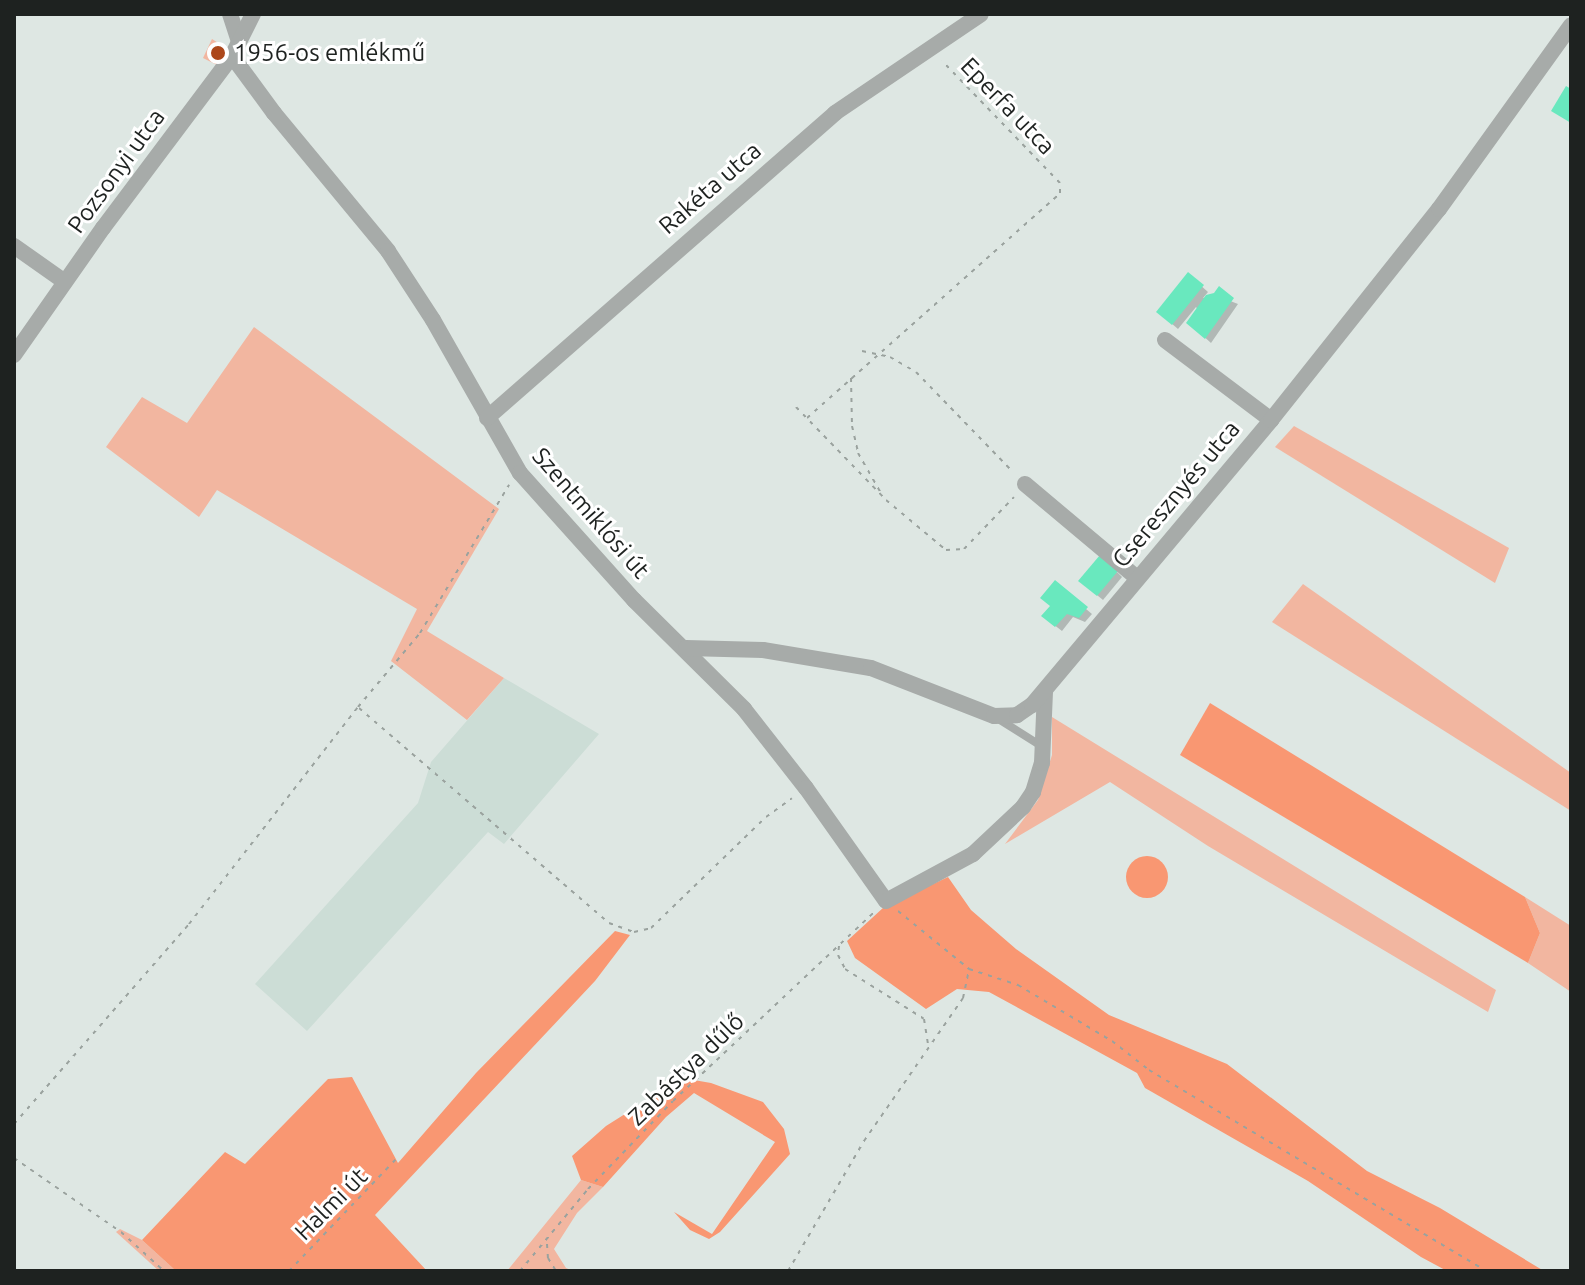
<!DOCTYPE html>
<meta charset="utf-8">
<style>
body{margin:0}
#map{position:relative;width:1585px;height:1285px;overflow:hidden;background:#dee7e3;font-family:Ubuntu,sans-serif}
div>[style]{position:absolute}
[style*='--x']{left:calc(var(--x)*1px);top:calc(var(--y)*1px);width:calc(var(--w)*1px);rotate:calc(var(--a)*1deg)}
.built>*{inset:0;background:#ccddd6}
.green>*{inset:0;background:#f2b6a0}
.forest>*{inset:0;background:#f99772}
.round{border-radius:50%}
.shadow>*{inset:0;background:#0003}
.building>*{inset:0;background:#69e8be}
.path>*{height:2px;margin-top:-1px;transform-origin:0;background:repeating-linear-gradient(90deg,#9aa29e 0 4px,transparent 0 10px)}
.service>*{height:8px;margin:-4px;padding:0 4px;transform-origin:4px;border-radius:4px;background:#a7aba9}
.minor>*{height:16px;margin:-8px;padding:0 8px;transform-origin:8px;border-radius:8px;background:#a7aba9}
.dots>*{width:22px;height:22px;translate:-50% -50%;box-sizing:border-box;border:4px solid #fff;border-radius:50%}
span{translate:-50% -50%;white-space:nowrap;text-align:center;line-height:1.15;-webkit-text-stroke:6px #fff;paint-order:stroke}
.poi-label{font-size:24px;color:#1e2220}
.left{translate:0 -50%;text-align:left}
.street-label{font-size:24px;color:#1e2220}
.frame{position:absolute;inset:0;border:16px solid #1e2220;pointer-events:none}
</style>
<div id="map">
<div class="built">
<div style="clip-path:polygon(504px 678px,599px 734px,504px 844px,488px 832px,307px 1031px,255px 984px,418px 803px,431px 762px)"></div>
</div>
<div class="green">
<div style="clip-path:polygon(212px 39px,226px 48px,217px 65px,203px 58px)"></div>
<div style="clip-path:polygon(254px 327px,499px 509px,427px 631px,504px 678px,467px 720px,391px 661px,417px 609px,217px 490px,199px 517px,106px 447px,142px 397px,187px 423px)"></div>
<div style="clip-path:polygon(1294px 426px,1509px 548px,1495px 583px,1275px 447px)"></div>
<div style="clip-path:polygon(1303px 584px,1571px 773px,1571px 811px,1272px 622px)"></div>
<div style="clip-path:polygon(1052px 717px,1496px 990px,1488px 1012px,1208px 846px,1110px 782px,1005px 844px,1038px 800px,1052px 755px)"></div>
<div style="clip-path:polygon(1525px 897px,1571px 926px,1571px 992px,1528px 963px,1540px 933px)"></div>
<div style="clip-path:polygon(581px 1180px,603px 1187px,577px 1213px,554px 1249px,566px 1268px,573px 1271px,507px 1271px)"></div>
<div style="clip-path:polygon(120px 1229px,142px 1240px,176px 1271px,159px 1271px,116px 1232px)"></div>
</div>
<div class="forest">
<div style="clip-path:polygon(1210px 703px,1525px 897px,1540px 933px,1528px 963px,1180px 755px)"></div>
<div class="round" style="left:1126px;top:856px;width:42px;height:42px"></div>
<div style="clip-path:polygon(948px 877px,971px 910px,1016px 949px,1109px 1015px,1227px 1064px,1367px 1171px,1440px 1208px,1544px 1271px,1447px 1271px,1421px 1257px,1308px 1181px,1145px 1088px,1137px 1073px,989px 992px,957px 989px,926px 1009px,855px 958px,847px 941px,884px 907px)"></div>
<div style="clip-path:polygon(615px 931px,630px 935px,595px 981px,375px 1215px,427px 1271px,176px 1271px,142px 1240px,225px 1152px,245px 1164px,328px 1079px,352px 1077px,398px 1163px,476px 1073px)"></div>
<div style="clip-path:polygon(682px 1078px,711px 1083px,763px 1102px,784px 1129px,790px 1154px,720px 1232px,709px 1239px,690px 1230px,674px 1212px,712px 1234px,775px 1142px,694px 1093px,666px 1117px,603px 1187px,581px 1180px,572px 1156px,606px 1126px)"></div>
</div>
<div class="shadow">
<div style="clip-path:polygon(1189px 275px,1208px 292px,1203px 298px,1215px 295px,1238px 304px,1211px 343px,1189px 323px,1198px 310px,1196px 307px,1178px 329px,1164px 317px)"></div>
<div style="clip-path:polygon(1117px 572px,1122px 577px,1103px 600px,1086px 586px)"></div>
<div style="clip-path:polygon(1055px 583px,1092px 614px,1085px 622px,1073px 617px,1062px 631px,1049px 621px)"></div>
</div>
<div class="building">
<div style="clip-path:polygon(1566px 86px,1571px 89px,1571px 123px,1551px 111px)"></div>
<div style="clip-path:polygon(1188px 272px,1204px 285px,1172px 325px,1156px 312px)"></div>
<div style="clip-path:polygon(1219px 286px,1234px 298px,1205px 339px,1186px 323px,1206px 295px,1214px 293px)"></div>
<div style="clip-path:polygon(1100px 555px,1118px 571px,1097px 596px,1078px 581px)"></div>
<div style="clip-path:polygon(1055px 580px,1088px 607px,1079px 618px,1067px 614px,1055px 627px,1041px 616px,1050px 606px,1040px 598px)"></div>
</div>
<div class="path">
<div style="--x:862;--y:351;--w:29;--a:12"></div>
<div style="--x:890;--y:357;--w:30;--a:30"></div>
<div style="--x:916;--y:372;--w:139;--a:45.9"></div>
<div style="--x:851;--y:378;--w:48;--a:88.8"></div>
<div style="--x:852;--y:426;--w:28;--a:77"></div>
<div style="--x:858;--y:453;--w:46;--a:60.1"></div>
<div style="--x:796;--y:407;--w:129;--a:45.9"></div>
<div style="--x:886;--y:500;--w:78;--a:39.8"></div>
<div style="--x:946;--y:550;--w:18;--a:-3"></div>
<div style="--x:964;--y:549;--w:72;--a:-46.1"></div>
<div style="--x:807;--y:418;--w:339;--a:-41.6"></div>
<div style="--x:1060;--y:193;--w:10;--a:-90"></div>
<div style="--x:1060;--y:183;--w:170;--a:-134"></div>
<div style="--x:359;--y:708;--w:330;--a:40.7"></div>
<div style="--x:609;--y:923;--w:27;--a:20"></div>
<div style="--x:634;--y:932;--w:17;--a:-13"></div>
<div style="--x:651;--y:928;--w:160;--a:-44"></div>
<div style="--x:766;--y:817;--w:32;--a:-36"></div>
<div style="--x:898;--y:911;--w:92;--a:39.2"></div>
<div style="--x:969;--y:969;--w:52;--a:18.1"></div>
<div style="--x:1018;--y:985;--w:109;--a:30.8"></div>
<div style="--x:1112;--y:1041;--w:47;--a:38.1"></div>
<div style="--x:1149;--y:1070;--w:392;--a:30.8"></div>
<div style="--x:839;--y:946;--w:9;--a:96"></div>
<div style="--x:838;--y:955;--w:16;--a:63"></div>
<div style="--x:845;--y:969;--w:93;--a:32.3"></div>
<div style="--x:924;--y:1019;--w:26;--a:81"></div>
<div style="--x:14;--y:1124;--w:266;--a:-48.8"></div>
<div style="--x:189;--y:924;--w:275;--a:-52.1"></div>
<div style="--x:358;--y:707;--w:97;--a:-50"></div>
<div style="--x:420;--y:633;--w:173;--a:-59"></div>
<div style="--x:14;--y:1158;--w:130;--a:34.7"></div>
<div style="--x:121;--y:1232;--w:58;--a:42.2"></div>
<div style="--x:547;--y:1244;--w:14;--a:86"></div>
<div style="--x:548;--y:1258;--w:15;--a:58"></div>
<div style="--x:289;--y:1271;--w:155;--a:-46.3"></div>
<div style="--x:520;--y:1271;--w:107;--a:-50.3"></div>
<div style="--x:588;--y:1189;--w:122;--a:-46"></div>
<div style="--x:673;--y:1101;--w:277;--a:-43.2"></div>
<div style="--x:788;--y:1271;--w:151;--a:-59.7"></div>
<div style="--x:864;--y:1141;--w:174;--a:-55.3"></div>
<div style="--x:963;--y:998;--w:30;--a:-78"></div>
</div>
<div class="service">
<div style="--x:997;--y:718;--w:54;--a:32.2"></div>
</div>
<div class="minor">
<div style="--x:230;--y:14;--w:28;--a:72"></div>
<div style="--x:232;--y:56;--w:71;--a:53.6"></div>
<div style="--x:274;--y:113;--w:179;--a:50.4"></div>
<div style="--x:388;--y:251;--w:82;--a:56.9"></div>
<div style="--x:433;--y:320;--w:176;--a:60.4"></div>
<div style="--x:520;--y:473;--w:171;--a:48.1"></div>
<div style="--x:634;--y:600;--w:155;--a:44.7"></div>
<div style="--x:744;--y:709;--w:100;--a:51.9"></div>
<div style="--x:806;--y:788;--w:138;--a:54.7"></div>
<div style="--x:886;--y:901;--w:99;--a:-28.4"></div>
<div style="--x:973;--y:854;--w:69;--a:-43.2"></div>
<div style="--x:1023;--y:807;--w:18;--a:-56"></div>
<div style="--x:1033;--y:792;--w:30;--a:-73"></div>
<div style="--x:1042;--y:763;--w:73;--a:-87.6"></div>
<div style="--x:14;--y:246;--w:62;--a:35.2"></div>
<div style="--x:1165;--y:340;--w:133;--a:37"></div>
<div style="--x:14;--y:355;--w:155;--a:-55"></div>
<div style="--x:103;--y:228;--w:215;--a:-53.1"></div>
<div style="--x:232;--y:56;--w:47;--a:-63.4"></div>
<div style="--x:487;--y:418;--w:463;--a:-41.2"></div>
<div style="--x:835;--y:113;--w:176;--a:-34.1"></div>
<div style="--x:1025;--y:484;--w:145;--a:40"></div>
<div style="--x:686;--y:648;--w:77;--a:1.5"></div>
<div style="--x:763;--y:650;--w:109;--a:9.5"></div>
<div style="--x:871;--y:668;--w:132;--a:21.3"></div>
<div style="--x:994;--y:716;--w:23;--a:-2"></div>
<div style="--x:1017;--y:715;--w:18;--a:-34"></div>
<div style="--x:1032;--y:705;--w:372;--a:-50"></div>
<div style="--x:1271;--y:420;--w:270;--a:-51.5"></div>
<div style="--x:1439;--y:209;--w:226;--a:-54.3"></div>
</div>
<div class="dots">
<div style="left:218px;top:53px;background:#ac471a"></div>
</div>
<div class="poi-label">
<span class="left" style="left:234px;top:53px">1956-os emlékmű</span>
</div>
<div class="street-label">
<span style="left:1008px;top:106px;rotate:46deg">Eperfa utca</span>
<span style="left:116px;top:171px;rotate:-54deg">Pozsonyi utca</span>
<span style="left:710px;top:188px;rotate:-41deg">Rakéta utca</span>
<span style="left:1176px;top:494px;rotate:-50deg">Cseresznyés utca</span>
<span style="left:591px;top:513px;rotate:49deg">Szentmiklósi út</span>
<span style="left:686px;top:1069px;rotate:-44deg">Zabástya dűlő</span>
<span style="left:331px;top:1204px;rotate:-45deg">Halmi út</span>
</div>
<div class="frame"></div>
</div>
